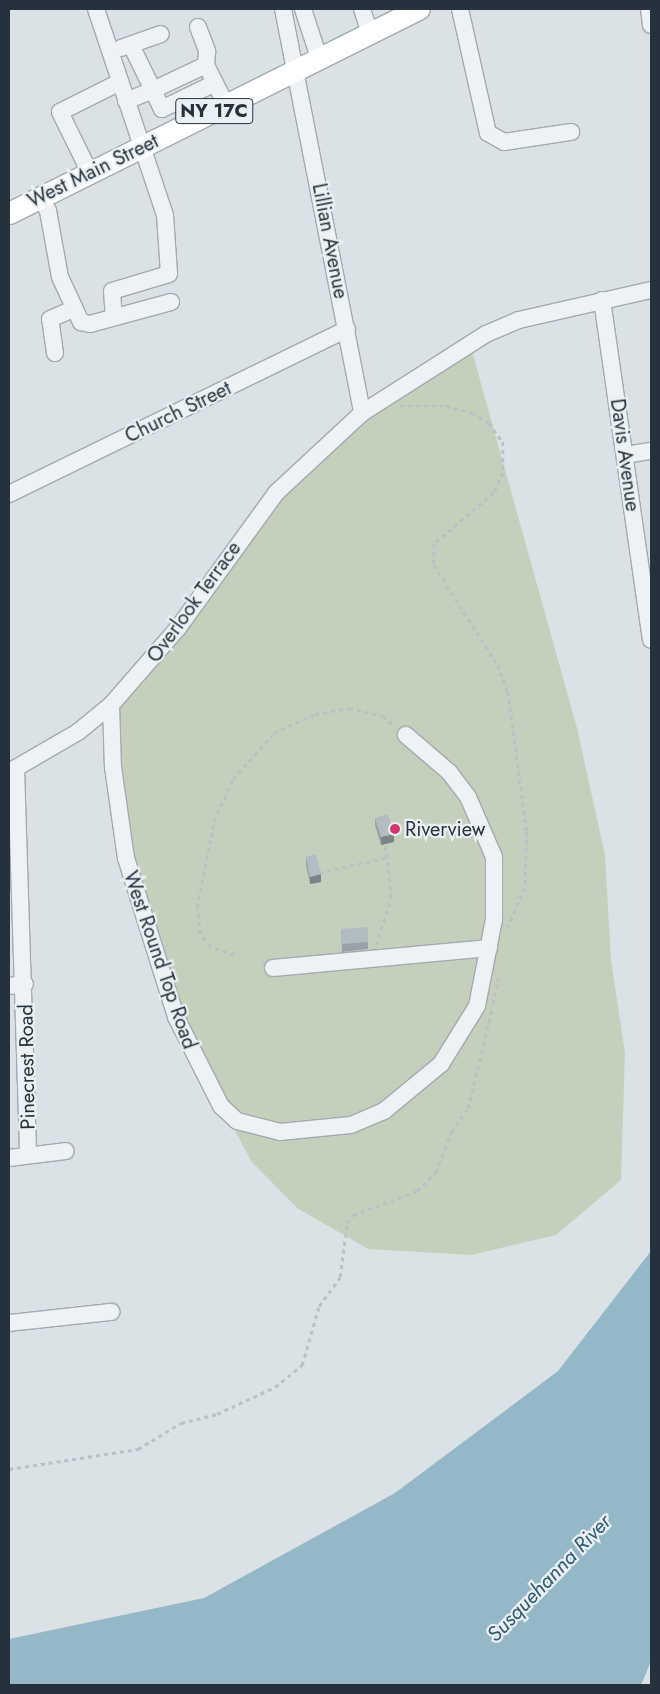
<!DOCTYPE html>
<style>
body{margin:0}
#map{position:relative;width:660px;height:1694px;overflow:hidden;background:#dbe2e6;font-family:Jost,sans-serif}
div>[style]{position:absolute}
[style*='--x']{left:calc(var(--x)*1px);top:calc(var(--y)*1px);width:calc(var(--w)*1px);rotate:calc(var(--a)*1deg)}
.green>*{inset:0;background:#c5d0bc}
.water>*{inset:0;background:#94b8c8}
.path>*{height:2.5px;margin-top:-1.25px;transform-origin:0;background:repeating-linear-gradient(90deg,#bac0c5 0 4px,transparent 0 8px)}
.roads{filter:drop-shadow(1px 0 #a1aab0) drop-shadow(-1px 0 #a1aab0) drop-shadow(0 1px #a1aab0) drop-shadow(0 -1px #a1aab0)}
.minor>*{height:16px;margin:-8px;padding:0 8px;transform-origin:8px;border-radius:8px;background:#eef2f5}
.major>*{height:21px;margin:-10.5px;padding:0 10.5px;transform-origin:10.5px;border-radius:10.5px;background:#fff}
.wall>*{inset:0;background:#99a2a8}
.shaded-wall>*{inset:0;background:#7d8488}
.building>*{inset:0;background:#b2bcc3}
.dots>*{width:14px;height:14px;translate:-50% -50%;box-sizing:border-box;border:2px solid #eaf0f4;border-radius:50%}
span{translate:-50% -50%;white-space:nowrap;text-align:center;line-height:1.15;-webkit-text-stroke:4.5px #eaf0f4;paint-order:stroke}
.shield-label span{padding:1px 4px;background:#eaf0f4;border:1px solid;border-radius:4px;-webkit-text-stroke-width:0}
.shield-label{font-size:19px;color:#25323d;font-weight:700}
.street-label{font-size:20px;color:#25323d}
.poi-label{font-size:20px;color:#25323d}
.left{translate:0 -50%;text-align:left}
.water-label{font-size:21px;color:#2e5a72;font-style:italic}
.frame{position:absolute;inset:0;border:10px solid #25323d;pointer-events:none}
</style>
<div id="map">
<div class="green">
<div style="clip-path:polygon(470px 344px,577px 728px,605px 855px,611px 959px,625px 1053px,621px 1180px,556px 1235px,471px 1255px,368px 1249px,297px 1208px,251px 1161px,176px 1017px,126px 858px,111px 705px,251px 524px,362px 413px)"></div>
</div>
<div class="water">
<div style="clip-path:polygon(651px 1251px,651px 1661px,641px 1685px,9px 1685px,9px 1639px,204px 1598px,395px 1493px,558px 1371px)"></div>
</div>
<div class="path">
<div style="--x:400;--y:406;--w:46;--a:0"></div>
<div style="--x:446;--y:406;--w:27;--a:15"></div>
<div style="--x:472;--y:413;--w:20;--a:30"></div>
<div style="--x:489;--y:423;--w:24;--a:54"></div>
<div style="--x:503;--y:442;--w:31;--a:90"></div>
<div style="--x:503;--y:473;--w:22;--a:114"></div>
<div style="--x:494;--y:493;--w:79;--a:139.6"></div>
<div style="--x:434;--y:544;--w:21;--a:90"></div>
<div style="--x:434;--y:565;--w:119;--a:57.4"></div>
<div style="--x:498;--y:665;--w:29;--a:70"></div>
<div style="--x:508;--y:692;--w:141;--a:82.3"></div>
<div style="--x:527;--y:832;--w:56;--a:92"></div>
<div style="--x:525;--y:888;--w:43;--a:113.6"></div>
<div style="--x:319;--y:873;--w:71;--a:-13.1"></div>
<div style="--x:376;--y:945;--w:49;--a:-72.3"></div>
<div style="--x:391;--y:898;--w:53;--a:-96.5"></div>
<div style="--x:234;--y:955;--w:25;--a:-162"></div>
<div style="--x:210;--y:947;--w:16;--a:-128"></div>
<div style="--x:200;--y:934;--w:27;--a:-96"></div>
<div style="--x:197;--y:907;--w:88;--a:-78.8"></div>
<div style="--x:214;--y:821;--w:46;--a:-65.7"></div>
<div style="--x:233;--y:779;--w:62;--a:-48.3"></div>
<div style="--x:274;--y:733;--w:45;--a:-24.9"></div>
<div style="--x:315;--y:714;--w:35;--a:-10"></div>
<div style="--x:349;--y:708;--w:35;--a:13"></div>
<div style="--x:383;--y:716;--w:16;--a:40"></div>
<div style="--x:493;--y:1004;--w:26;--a:-79"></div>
<div style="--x:9;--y:1469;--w:131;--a:-8.8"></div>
<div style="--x:138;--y:1449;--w:50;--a:-31.2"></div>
<div style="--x:181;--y:1423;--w:37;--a:-14"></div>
<div style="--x:217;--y:1414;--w:64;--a:-25"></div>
<div style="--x:275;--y:1387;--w:35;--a:-39"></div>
<div style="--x:302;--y:1365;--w:61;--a:-73.9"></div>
<div style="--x:319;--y:1306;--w:36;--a:-54"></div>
<div style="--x:340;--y:1277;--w:54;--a:-82.6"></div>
<div style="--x:347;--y:1223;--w:10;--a:-53"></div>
<div style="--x:353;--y:1215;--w:68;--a:-20.6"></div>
<div style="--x:417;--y:1191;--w:27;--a:-45"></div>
<div style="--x:436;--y:1172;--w:43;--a:-69.4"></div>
<div style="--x:451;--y:1132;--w:29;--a:-55"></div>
<div style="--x:468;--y:1108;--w:102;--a:-76.4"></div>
</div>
<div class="roads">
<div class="minor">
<div style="--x:96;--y:9;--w:217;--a:71.5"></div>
<div style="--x:165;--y:215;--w:59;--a:86.1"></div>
<div style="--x:169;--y:274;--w:59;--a:163.4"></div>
<div style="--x:112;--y:291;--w:26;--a:86"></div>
<div style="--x:283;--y:9;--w:412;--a:78.9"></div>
<div style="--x:303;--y:9;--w:52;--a:71.9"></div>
<div style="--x:362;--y:9;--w:25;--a:72"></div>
<div style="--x:460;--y:9;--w:127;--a:77.3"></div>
<div style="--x:488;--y:133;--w:18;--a:29"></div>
<div style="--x:504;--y:142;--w:68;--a:-8.5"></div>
<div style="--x:649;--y:9;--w:16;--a:83"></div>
<div style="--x:198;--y:27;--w:26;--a:69"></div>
<div style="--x:207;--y:51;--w:14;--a:94"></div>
<div style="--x:131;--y:45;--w:50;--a:63.9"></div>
<div style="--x:153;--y:90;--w:59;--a:-25.3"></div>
<div style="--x:206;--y:65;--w:45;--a:63.4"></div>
<div style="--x:121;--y:48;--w:42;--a:-19.3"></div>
<div style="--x:126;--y:101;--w:29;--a:-22"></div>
<div style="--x:153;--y:90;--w:21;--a:65"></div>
<div style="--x:162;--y:109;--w:59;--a:-26.1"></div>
<div style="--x:90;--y:173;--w:68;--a:-116.2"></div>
<div style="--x:60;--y:112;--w:67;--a:-26.6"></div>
<div style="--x:41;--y:197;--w:16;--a:63"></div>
<div style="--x:48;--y:211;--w:67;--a:79.7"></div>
<div style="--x:60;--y:277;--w:50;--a:65"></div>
<div style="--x:81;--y:322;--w:9;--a:13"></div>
<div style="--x:90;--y:324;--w:84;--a:-15.2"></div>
<div style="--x:602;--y:300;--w:343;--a:81.8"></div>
<div style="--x:55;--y:353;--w:34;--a:-98"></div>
<div style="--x:50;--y:319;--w:25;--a:-23"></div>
<div style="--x:625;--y:455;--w:26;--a:-9"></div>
<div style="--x:9;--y:494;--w:376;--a:-26"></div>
<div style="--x:111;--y:705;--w:62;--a:88.2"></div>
<div style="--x:113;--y:767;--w:92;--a:81.9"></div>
<div style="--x:126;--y:858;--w:167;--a:72.5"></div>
<div style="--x:176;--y:1017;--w:100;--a:63.2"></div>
<div style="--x:221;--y:1106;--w:22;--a:43"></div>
<div style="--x:237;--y:1121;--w:44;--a:14.3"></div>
<div style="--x:280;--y:1132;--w:71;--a:-5.6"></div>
<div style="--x:351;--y:1125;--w:36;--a:-23"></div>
<div style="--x:384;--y:1111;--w:74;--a:-39.5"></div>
<div style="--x:441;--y:1064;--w:68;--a:-58.2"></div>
<div style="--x:477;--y:1006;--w:89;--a:-78.9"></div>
<div style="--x:494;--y:919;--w:62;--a:-90"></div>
<div style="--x:494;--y:857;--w:65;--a:-113.4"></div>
<div style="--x:468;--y:797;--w:31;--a:-127"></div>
<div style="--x:449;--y:772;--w:57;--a:-139.3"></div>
<div style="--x:16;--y:768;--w:387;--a:88.2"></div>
<div style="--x:9;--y:772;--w:80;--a:-30.1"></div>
<div style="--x:78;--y:732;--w:43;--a:-39.3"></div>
<div style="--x:111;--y:705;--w:102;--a:-49"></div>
<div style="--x:178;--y:628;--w:167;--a:-54"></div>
<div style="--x:276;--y:493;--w:117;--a:-42.9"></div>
<div style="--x:362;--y:413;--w:147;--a:-32.5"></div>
<div style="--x:486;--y:334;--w:36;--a:-23"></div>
<div style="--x:519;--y:320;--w:135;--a:-12.8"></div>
<div style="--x:273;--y:968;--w:217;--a:-5.3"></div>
<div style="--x:9;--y:986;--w:16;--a:-7"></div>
<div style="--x:9;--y:1158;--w:57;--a:-7"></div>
<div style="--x:9;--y:1323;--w:103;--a:-6.2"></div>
</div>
<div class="major">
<div style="--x:9;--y:213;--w:458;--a:-26.5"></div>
</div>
</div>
<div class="wall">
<div style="clip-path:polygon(375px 818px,394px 842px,381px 845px,375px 825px)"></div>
<div style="clip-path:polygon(306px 857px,321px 882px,310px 884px,306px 865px)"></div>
<div style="clip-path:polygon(341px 929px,368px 942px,368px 949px,342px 952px)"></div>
</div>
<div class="shaded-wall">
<div style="clip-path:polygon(394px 834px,394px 842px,381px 845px,381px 837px)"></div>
<div style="clip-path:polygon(321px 874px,321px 882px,310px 884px,310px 877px)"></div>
</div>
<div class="building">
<div style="clip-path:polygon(388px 814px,394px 834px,381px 837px,375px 818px)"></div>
<div style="clip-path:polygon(316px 854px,321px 874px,310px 877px,306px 857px)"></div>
<div style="clip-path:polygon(368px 927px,368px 942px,342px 944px,341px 929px)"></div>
</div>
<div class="dots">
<div style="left:395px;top:829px;background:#d33970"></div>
</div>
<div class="shield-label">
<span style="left:214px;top:111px">NY 17C</span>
</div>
<div class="street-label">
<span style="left:93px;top:171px;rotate:-26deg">West Main Street</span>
<span style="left:330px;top:241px;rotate:79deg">Lillian Avenue</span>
<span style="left:178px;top:412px;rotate:-26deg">Church Street</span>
<span style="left:625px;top:455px;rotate:82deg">Davis Avenue</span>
<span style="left:194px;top:602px;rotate:-54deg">Overlook Terrace</span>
<span style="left:160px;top:960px;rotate:71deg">West Round Top Road</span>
<span style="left:27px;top:1067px;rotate:-91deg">Pinecrest Road</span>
</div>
<div class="poi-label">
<span class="left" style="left:405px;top:829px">Riverview</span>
</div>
<div class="water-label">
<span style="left:549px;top:1578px;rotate:-46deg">Susquehanna River</span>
</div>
<div class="frame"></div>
</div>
